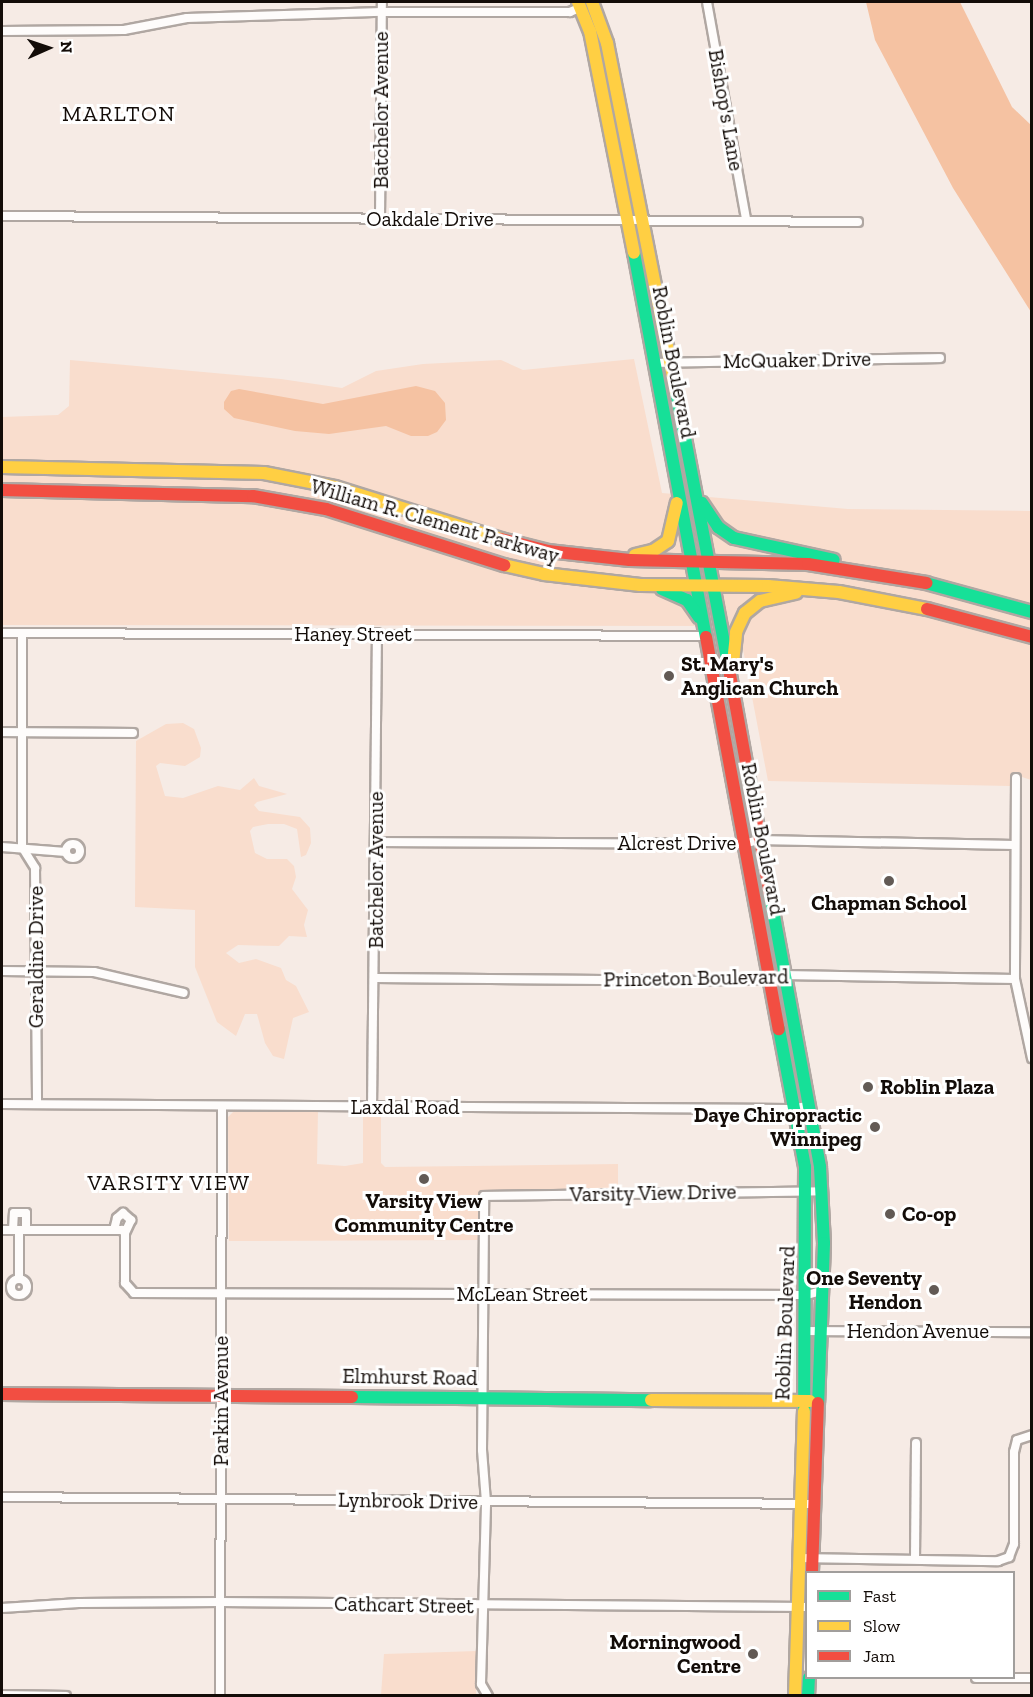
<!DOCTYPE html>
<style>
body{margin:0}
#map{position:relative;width:1033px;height:1697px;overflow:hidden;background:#f6ebe5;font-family:"Zilla Slab",serif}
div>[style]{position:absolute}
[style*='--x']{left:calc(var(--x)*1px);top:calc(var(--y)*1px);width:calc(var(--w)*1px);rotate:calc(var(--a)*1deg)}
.green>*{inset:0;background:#f9ddcd}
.water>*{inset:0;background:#f5c2a2}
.roads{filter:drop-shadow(2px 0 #b0a7a2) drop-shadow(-2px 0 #b0a7a2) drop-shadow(0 2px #b0a7a2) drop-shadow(0 -2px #b0a7a2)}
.street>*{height:8px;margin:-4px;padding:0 4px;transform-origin:4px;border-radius:4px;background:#fefcfb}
.street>.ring{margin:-4px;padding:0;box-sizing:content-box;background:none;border:8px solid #fefcfb;border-radius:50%}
.fast>*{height:12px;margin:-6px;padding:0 6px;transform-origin:6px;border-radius:6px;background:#16e098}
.slow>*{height:12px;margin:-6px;padding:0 6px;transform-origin:6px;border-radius:6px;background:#ffcf43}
.jam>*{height:12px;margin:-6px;padding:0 6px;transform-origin:6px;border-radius:6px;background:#f24e42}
.dots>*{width:16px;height:16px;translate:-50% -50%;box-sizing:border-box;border:3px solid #fff;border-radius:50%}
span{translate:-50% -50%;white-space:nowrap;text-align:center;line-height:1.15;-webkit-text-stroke:6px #fff;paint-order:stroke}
.street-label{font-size:21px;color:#130c08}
.poi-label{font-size:21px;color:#130c08;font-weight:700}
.left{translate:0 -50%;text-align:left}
.right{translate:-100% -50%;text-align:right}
.neighbourhood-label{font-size:22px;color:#130c08;letter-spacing:1.5px}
.frame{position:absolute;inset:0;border:3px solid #130c08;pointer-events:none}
.legend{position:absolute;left:805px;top:1571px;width:210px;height:108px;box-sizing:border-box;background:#fff;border:2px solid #a19e9c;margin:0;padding:8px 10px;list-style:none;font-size:18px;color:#130c08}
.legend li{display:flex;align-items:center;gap:12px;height:30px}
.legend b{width:30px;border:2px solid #a19e9c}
.north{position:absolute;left:18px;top:18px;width:60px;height:60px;-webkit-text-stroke:4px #fff;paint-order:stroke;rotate:87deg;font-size:16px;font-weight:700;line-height:24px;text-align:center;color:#130c08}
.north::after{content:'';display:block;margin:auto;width:21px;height:27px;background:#130c08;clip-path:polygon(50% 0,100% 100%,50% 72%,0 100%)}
</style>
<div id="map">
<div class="green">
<div style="clip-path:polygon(634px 359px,662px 493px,848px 509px,1031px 511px,1031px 780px,1022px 777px,1010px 786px,768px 781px,742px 644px,743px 626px,2px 625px,2px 417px,58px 415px,69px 406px,70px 360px,281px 379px,342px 388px,376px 371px,423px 364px,501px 360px,523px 370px)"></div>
<div style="clip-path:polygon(183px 723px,194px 729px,201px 748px,200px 757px,185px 766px,160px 763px,156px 766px,165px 796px,183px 798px,218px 786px,240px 790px,254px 778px,259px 786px,287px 794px,257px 802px,254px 805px,259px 811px,300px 817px,310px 828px,311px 843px,306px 855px,301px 857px,297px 829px,284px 824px,268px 824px,253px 827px,250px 831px,255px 853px,267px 859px,287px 859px,294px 866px,296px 877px,292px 889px,308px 910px,304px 925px,307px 937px,289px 936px,279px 946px,238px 945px,226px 953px,239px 963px,256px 959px,281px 968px,286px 980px,296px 986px,309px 1012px,293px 1018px,284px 1059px,273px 1056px,265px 1043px,257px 1014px,245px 1014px,236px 1036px,217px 1022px,195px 967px,195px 910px,135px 907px,136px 741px,166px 724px)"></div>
<div style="clip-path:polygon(363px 1109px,381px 1110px,381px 1163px,385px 1167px,618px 1164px,618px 1190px,482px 1194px,482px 1240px,229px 1241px,228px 1117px,235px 1110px,318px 1111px,317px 1164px,345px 1166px,363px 1163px)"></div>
<div style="clip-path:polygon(477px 1651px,476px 1695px,381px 1695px,384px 1654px)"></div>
</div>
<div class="water">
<div style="clip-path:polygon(866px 2px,960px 2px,1012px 107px,1031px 125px,1031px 312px,953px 188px,875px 40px)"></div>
<div style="clip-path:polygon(416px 386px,435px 391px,445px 403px,446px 420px,437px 432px,428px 436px,411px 436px,386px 426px,329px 434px,295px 431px,234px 418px,224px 409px,224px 402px,231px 391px,239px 389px,323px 404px)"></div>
</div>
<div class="roads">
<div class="street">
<div style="--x:707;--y:2;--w:219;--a:79.8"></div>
<div style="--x:2;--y:31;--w:122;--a:-0.5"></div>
<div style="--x:124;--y:30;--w:64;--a:-10.8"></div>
<div style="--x:187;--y:18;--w:195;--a:-1.8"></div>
<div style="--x:382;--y:12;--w:188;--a:0"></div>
<div style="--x:570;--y:12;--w:12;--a:-24"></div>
<div style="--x:2;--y:216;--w:856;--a:0.4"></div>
<div style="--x:380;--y:218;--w:216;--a:-89.5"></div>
<div style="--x:654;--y:363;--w:286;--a:-1"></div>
<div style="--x:2;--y:633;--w:702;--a:0.24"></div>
<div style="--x:22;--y:633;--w:214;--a:90"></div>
<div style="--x:22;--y:847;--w:25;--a:58"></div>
<div style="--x:35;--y:868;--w:236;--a:89.5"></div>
<div style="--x:2;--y:732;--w:131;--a:0.4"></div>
<div style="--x:1016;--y:778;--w:201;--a:90.3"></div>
<div style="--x:1015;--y:979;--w:81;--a:77.9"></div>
<div style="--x:375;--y:842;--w:369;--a:0.3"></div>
<div style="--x:744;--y:844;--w:15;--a:-16"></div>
<div style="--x:758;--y:840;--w:256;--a:1.1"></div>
<div class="ring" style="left:66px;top:844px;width:6px;height:6px"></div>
<div style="--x:2;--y:847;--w:64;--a:4.5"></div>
<div style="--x:2;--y:971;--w:92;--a:0.6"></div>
<div style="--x:94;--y:972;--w:92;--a:13.1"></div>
<div style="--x:376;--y:978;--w:313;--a:0.5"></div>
<div style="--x:689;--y:981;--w:81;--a:-1.4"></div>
<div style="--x:770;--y:979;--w:14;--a:-17"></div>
<div style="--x:783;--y:975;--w:232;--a:1"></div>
<div style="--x:2;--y:1104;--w:787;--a:0.36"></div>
<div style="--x:789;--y:1109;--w:19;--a:-9"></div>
<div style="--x:372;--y:1107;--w:474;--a:-89.4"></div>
<div style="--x:2;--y:1230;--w:120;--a:0"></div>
<div style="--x:122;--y:1230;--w:4;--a:45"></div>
<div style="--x:125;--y:1233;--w:50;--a:90"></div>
<div style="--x:125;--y:1283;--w:13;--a:48"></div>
<div style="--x:134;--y:1293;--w:673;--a:0.17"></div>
<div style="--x:807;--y:1295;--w:15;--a:-16"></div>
<div style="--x:13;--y:1230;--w:17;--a:-87"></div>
<div style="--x:14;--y:1213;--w:12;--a:0"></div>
<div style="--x:26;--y:1213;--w:17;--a:90"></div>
<div style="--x:19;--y:1230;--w:49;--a:90"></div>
<div style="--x:114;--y:1230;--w:12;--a:-76"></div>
<div style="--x:117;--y:1218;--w:8;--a:-40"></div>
<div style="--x:123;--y:1213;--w:11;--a:41"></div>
<div style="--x:131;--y:1220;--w:14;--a:115"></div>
<div class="ring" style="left:11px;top:1279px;width:8px;height:8px"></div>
<div style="--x:805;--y:1331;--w:227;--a:0.3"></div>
<div style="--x:2;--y:1497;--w:813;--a:0.49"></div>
<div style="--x:798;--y:1558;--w:200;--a:0.9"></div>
<div style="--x:998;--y:1561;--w:12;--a:-20"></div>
<div style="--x:1009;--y:1557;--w:14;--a:-69"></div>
<div style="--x:1014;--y:1544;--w:92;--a:-90"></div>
<div style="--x:1014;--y:1452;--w:12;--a:-76"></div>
<div style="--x:1017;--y:1440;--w:16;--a:-18"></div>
<div style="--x:915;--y:1559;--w:116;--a:-89.5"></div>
<div style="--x:2;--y:1608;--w:77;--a:-3.7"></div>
<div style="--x:79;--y:1603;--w:141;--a:-0.4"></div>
<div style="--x:220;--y:1602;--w:586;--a:0.49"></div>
<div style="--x:976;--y:1678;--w:56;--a:0"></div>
<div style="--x:2;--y:1695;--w:64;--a:0.9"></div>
<div style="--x:220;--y:1696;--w:590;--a:-89.81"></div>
<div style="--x:488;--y:1696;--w:14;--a:-120"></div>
<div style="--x:481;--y:1684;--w:182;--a:-88.4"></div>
<div style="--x:486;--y:1502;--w:52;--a:-94.4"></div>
<div style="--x:482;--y:1450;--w:254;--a:-89.5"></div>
<div style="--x:484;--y:1196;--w:338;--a:-0.8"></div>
</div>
<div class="fast">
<div style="--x:634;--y:253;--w:391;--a:79.4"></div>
<div style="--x:676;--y:391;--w:283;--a:79.2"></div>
<div style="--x:702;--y:503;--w:29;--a:56"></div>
<div style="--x:718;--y:527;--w:19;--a:35"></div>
<div style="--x:734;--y:538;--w:102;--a:12.4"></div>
<div style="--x:926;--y:583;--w:110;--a:15.3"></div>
<div style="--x:662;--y:589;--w:27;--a:24"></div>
<div style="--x:687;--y:600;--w:21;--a:55"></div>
<div style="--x:770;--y:894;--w:278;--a:79.6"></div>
<div style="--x:820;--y:1167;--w:76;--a:87"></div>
<div style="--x:824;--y:1243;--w:160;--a:92.1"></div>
<div style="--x:779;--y:1029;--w:140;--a:79.3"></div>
<div style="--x:805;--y:1167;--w:244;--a:90.2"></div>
<div style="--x:352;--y:1397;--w:299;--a:0.6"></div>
<div style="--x:808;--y:1696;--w:18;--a:-87"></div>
</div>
<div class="slow">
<div style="--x:578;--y:2;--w:31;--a:68"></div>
<div style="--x:590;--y:31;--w:226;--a:78.8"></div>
<div style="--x:592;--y:2;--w:44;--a:69.9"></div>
<div style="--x:607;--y:43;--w:355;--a:78.8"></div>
<div style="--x:2;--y:467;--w:262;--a:1.3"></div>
<div style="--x:264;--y:473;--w:72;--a:11.2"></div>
<div style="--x:335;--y:487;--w:174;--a:17.4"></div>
<div style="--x:635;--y:555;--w:18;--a:-13"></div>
<div style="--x:653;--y:551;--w:18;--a:-34"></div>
<div style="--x:668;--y:541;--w:39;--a:-77"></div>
<div style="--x:504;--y:565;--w:41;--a:12.7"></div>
<div style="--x:544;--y:574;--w:97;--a:6.5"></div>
<div style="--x:640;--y:585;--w:128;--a:0.4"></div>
<div style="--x:768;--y:586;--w:71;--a:4.8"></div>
<div style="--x:839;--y:592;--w:90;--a:10.9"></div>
<div style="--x:733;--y:663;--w:31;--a:-84"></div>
<div style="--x:736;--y:632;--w:21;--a:-65"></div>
<div style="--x:745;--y:613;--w:19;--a:-39"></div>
<div style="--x:760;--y:601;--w:37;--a:-13"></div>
<div style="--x:651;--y:1400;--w:159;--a:0.4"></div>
<div style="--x:795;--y:1696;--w:285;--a:-88.2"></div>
</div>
<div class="jam">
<div style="--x:2;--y:490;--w:251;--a:1.4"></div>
<div style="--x:253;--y:496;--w:74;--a:10.1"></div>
<div style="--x:326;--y:509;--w:187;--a:17.5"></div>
<div style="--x:501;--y:539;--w:49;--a:14.3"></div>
<div style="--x:548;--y:551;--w:82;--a:6.3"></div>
<div style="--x:630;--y:560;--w:178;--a:1.3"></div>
<div style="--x:808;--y:564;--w:120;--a:9.1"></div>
<div style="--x:927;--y:609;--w:109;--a:14.9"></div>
<div style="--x:706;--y:637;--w:399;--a:79.5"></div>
<div style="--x:729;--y:669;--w:229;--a:79.7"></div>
<div style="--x:2;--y:1394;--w:350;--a:0.5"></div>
<div style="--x:812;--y:1572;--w:169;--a:-88"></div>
</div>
</div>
<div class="dots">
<div style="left:669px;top:676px;background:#625a55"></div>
<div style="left:889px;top:881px;background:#625a55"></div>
<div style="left:868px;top:1087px;background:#625a55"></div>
<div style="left:875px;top:1127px;background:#625a55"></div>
<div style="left:424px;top:1179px;background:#625a55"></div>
<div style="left:890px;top:1214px;background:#625a55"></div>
<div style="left:934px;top:1290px;background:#625a55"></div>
<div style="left:753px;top:1654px;background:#625a55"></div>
</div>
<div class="street-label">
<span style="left:381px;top:110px;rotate:-90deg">Batchelor Avenue</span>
<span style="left:726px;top:110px;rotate:80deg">Bishop's Lane</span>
<span style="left:430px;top:219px">Oakdale Drive</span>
<span style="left:797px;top:360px;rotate:-1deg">McQuaker Drive</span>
<span style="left:674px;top:362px;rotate:79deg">Roblin Boulevard</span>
<span style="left:435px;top:521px;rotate:16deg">William R. Clement Parkway</span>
<span style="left:353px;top:634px">Haney Street</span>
<span style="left:763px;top:839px;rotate:79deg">Roblin Boulevard</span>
<span style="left:677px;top:843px">Alcrest Drive</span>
<span style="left:376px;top:870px;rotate:-90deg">Batchelor Avenue</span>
<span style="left:36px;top:957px;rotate:-90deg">Geraldine Drive</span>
<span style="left:696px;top:978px;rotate:-1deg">Princeton Boulevard</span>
<span style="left:405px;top:1107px">Laxdal Road</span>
<span style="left:653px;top:1193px;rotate:-1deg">Varsity View Drive</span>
<span style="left:522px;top:1294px">McLean Street</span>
<span style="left:785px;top:1323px;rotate:-88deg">Roblin Boulevard</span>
<span style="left:918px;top:1331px">Hendon Avenue</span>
<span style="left:410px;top:1377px;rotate:1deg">Elmhurst Road</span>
<span style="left:221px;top:1401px;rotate:-90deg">Parkin Avenue</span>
<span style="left:408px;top:1501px;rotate:1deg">Lynbrook Drive</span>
<span style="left:404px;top:1605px;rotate:1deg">Cathcart Street</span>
</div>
<div class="poi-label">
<span class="left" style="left:681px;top:676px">St. Mary's<br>Anglican Church</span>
<span style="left:889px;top:903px">Chapman School</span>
<span class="left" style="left:880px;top:1087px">Roblin Plaza</span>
<span class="right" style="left:862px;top:1127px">Daye Chiropractic<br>Winnipeg</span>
<span style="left:424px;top:1213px">Varsity View<br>Community Centre</span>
<span class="left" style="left:902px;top:1214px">Co-op</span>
<span class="right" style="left:922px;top:1290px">One Seventy<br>Hendon</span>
<span class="right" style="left:741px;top:1654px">Morningwood<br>Centre</span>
</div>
<div class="neighbourhood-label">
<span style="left:119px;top:114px">MARLTON</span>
<span style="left:169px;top:1183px">VARSITY VIEW</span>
</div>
<div class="frame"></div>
<ul class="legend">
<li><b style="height:8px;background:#16e098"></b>Fast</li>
<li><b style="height:8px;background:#ffcf43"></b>Slow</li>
<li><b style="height:8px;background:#f24e42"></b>Jam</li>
</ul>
<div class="north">N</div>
</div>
